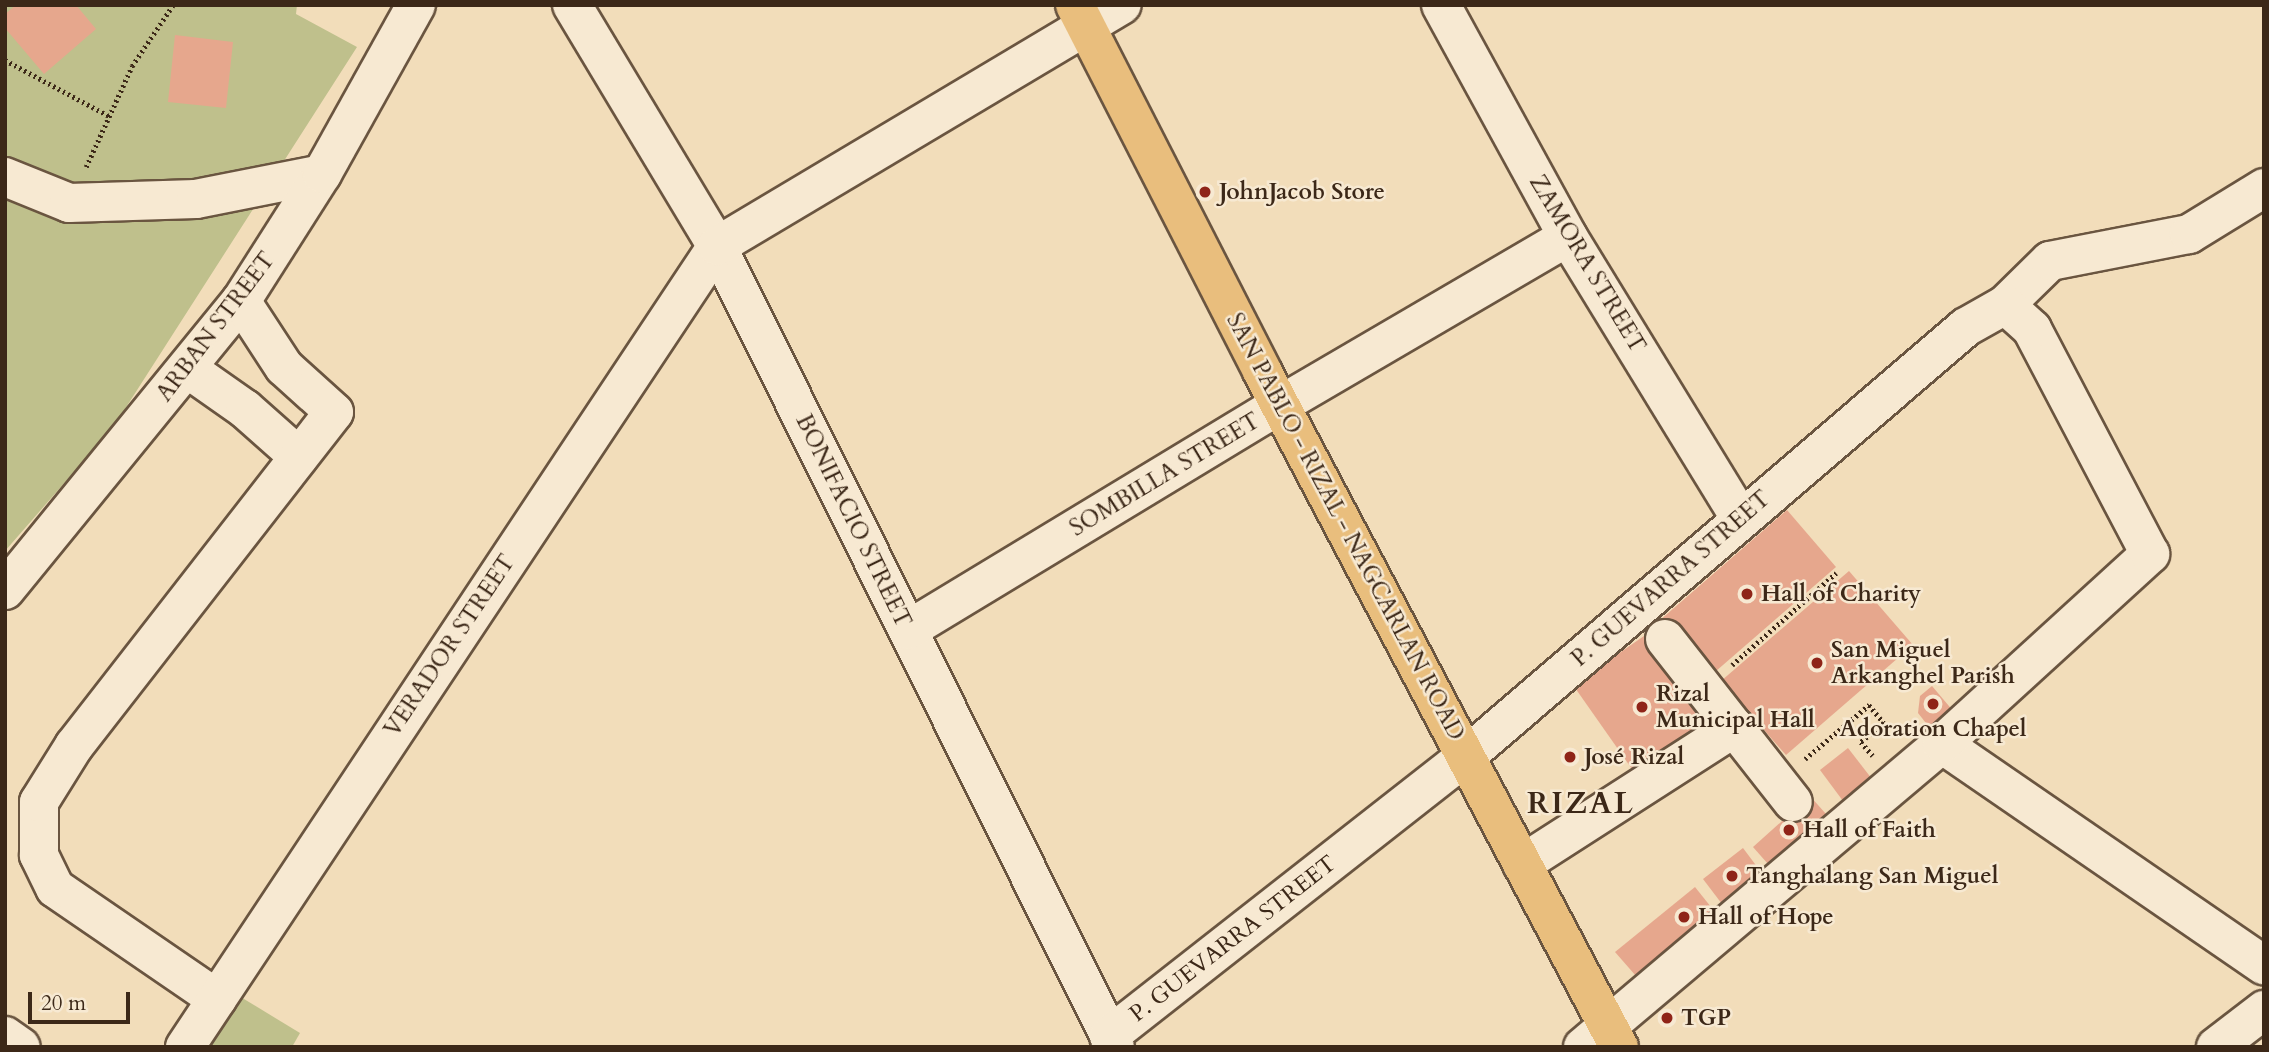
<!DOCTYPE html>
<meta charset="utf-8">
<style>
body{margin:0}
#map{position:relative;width:2269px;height:1052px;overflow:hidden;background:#f2ddba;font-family:Cardo,serif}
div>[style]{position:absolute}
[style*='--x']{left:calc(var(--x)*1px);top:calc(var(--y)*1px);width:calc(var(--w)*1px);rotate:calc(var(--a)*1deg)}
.green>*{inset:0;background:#bfc08c}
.building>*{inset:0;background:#e6a78d}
.path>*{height:4.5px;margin-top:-2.25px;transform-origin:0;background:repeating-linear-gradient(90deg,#3c2818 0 2px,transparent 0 5.5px)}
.roads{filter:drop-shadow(2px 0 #6a5540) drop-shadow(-2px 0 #6a5540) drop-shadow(0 2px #6a5540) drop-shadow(0 -2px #6a5540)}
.minor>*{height:38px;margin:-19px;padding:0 19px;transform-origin:19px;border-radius:19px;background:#f7e9d2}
.major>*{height:38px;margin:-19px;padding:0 19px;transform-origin:19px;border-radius:19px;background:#e9be7d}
.dots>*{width:19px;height:19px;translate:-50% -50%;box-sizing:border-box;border:4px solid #f7e9d2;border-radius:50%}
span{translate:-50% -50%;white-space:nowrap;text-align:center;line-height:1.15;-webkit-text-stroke:5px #f7e9d2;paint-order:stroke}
.poi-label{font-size:23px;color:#3c2818;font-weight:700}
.left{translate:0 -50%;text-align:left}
.street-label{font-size:23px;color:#3c2818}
.district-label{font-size:30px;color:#3c2818;font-weight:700;letter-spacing:2px}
.frame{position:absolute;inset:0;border:7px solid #3c2818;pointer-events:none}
.scale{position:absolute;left:28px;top:992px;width:102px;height:32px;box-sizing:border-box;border:4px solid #3c2818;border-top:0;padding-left:9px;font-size:21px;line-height:24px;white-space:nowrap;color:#3c2818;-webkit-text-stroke:5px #f7e9d2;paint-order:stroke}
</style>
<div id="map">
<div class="green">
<div style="clip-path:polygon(5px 5px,297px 5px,296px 14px,357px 47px,114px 426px,5px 551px)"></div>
<div style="clip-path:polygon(239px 996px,300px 1033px,292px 1047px,208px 1047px)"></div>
</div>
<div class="building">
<div style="clip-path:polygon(16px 5px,76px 5px,96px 29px,44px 74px,5px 28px,5px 14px)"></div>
<div style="clip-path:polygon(175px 35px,233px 42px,226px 108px,168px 102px)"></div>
<div style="clip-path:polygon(1787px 510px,1836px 567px,1708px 678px,1659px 621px)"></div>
<div style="clip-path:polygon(1849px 571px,1913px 645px,1786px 755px,1721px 681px)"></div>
<div style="clip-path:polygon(1644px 636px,1710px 730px,1639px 779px,1573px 685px)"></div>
<div style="clip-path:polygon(1932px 686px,1954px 712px,1933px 732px,1918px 713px,1920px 696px)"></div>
<div style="clip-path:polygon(1848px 748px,1872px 779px,1843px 801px,1820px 770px)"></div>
<div style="clip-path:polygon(1810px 796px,1826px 814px,1768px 864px,1753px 847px)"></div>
<div style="clip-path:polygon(1743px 848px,1761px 872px,1722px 904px,1703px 879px)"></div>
<div style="clip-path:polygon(1695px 887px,1715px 912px,1636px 976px,1615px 952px)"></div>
</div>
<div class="path">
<div style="--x:5;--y:60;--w:118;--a:28.3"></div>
<div style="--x:86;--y:167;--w:111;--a:-65.5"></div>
<div style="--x:132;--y:66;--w:73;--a:-56.1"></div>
<div style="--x:1732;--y:665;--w:139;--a:-41.5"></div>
<div style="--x:1805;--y:759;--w:84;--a:-40.2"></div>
<div style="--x:1869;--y:705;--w:23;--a:50"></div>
<div style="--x:1884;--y:723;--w:30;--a:140"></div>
<div style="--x:1861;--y:742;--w:18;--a:49"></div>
</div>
<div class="roads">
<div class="minor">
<div style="--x:572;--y:5;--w:281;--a:59"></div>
<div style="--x:717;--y:246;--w:894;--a:63.58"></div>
<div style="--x:1441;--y:5;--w:264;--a:61.3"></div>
<div style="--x:1568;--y:237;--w:331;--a:58.5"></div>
<div style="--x:5;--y:177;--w:69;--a:22.1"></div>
<div style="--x:69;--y:203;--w:127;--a:-1.8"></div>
<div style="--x:196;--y:199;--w:128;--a:-11.2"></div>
<div style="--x:188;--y:369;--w:70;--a:35.1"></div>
<div style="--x:245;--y:409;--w:72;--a:41.6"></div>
<div style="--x:5;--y:590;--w:373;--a:-50.8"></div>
<div style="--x:241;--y:301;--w:151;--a:-57.5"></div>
<div style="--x:322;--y:174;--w:193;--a:-60.9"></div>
<div style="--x:908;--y:630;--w:435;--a:-31.2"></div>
<div style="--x:1280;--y:405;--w:333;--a:-30.3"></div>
<div style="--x:1665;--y:639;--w:207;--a:51.9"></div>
<div style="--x:1942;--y:744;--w:391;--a:34.5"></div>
<div style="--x:1522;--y:864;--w:253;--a:-32.7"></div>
<div style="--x:217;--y:999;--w:196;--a:-145.6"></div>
<div style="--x:55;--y:888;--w:37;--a:-116"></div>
<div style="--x:39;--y:855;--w:53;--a:-90"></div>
<div style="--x:39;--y:802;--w:66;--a:-58"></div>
<div style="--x:74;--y:746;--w:423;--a:-52.1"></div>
<div style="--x:334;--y:412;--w:67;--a:-138"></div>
<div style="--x:284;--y:367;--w:79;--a:-123.1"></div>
<div style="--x:5;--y:1036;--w:19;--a:35"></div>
<div style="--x:1109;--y:1036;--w:452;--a:-38.1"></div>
<div style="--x:1465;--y:757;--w:660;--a:-40.64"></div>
<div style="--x:1966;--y:327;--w:45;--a:-29.4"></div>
<div style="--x:2005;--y:305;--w:63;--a:-44.4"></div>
<div style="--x:2050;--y:261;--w:142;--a:-11"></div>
<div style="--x:2189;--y:234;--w:88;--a:-31.5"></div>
<div style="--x:185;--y:1047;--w:962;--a:-56.41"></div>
<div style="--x:717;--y:246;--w:471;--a:-30.8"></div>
<div style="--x:1583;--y:1047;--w:470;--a:-40.2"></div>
<div style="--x:1942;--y:744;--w:282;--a:-42.4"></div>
<div style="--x:2150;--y:554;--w:254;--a:-117.7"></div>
<div style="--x:2032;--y:329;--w:36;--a:-138"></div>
<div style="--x:2216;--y:1047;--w:61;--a:-37.6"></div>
</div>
<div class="major">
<div style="--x:1075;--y:5;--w:411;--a:62.9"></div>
<div style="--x:1262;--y:371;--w:764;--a:62.16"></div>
</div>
</div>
<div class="dots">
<div style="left:1205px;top:192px;background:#8f2418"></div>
<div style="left:1747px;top:594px;background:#8f2418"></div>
<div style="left:1817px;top:663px;background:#8f2418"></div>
<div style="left:1933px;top:704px;background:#8f2418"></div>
<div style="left:1642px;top:707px;background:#8f2418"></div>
<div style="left:1570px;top:757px;background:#8f2418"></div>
<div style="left:1789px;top:830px;background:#8f2418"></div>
<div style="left:1732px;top:876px;background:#8f2418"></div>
<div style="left:1684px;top:917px;background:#8f2418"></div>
<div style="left:1667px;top:1018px;background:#8f2418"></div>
</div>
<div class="poi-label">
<span class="left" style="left:1219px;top:192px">JohnJacob Store</span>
<span class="left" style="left:1761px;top:594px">Hall of Charity</span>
<span class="left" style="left:1831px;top:663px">San Miguel<br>Arkanghel Parish</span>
<span class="left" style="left:1656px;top:707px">Rizal<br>Municipal Hall</span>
<span style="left:1933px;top:729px">Adoration Chapel</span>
<span class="left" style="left:1584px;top:757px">José Rizal</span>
<span class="left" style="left:1803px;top:830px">Hall of Faith</span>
<span class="left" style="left:1746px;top:876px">Tanghalang San Miguel</span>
<span class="left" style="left:1698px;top:917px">Hall of Hope</span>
<span class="left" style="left:1681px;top:1018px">TGP</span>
</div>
<div class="street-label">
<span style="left:1587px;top:264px;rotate:59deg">ZAMORA STREET</span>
<span style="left:216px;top:327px;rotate:-53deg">ARBAN STREET</span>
<span style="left:1165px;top:475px;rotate:-31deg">SOMBILLA STREET</span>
<span style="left:853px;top:521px;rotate:64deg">BONIFACIO STREET</span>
<span style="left:1345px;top:527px;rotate:62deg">SAN PABLO - RIZAL - NAGCARLAN ROAD</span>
<span style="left:1671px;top:579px;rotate:-41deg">P. GUEVARRA STREET</span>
<span style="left:450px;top:646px;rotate:-56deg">VERADOR STREET</span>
<span style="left:1233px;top:939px;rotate:-38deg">P. GUEVARRA STREET</span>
</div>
<div class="district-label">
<span style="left:1581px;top:804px">RIZAL</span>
</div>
<div class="frame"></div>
<div class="scale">20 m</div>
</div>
